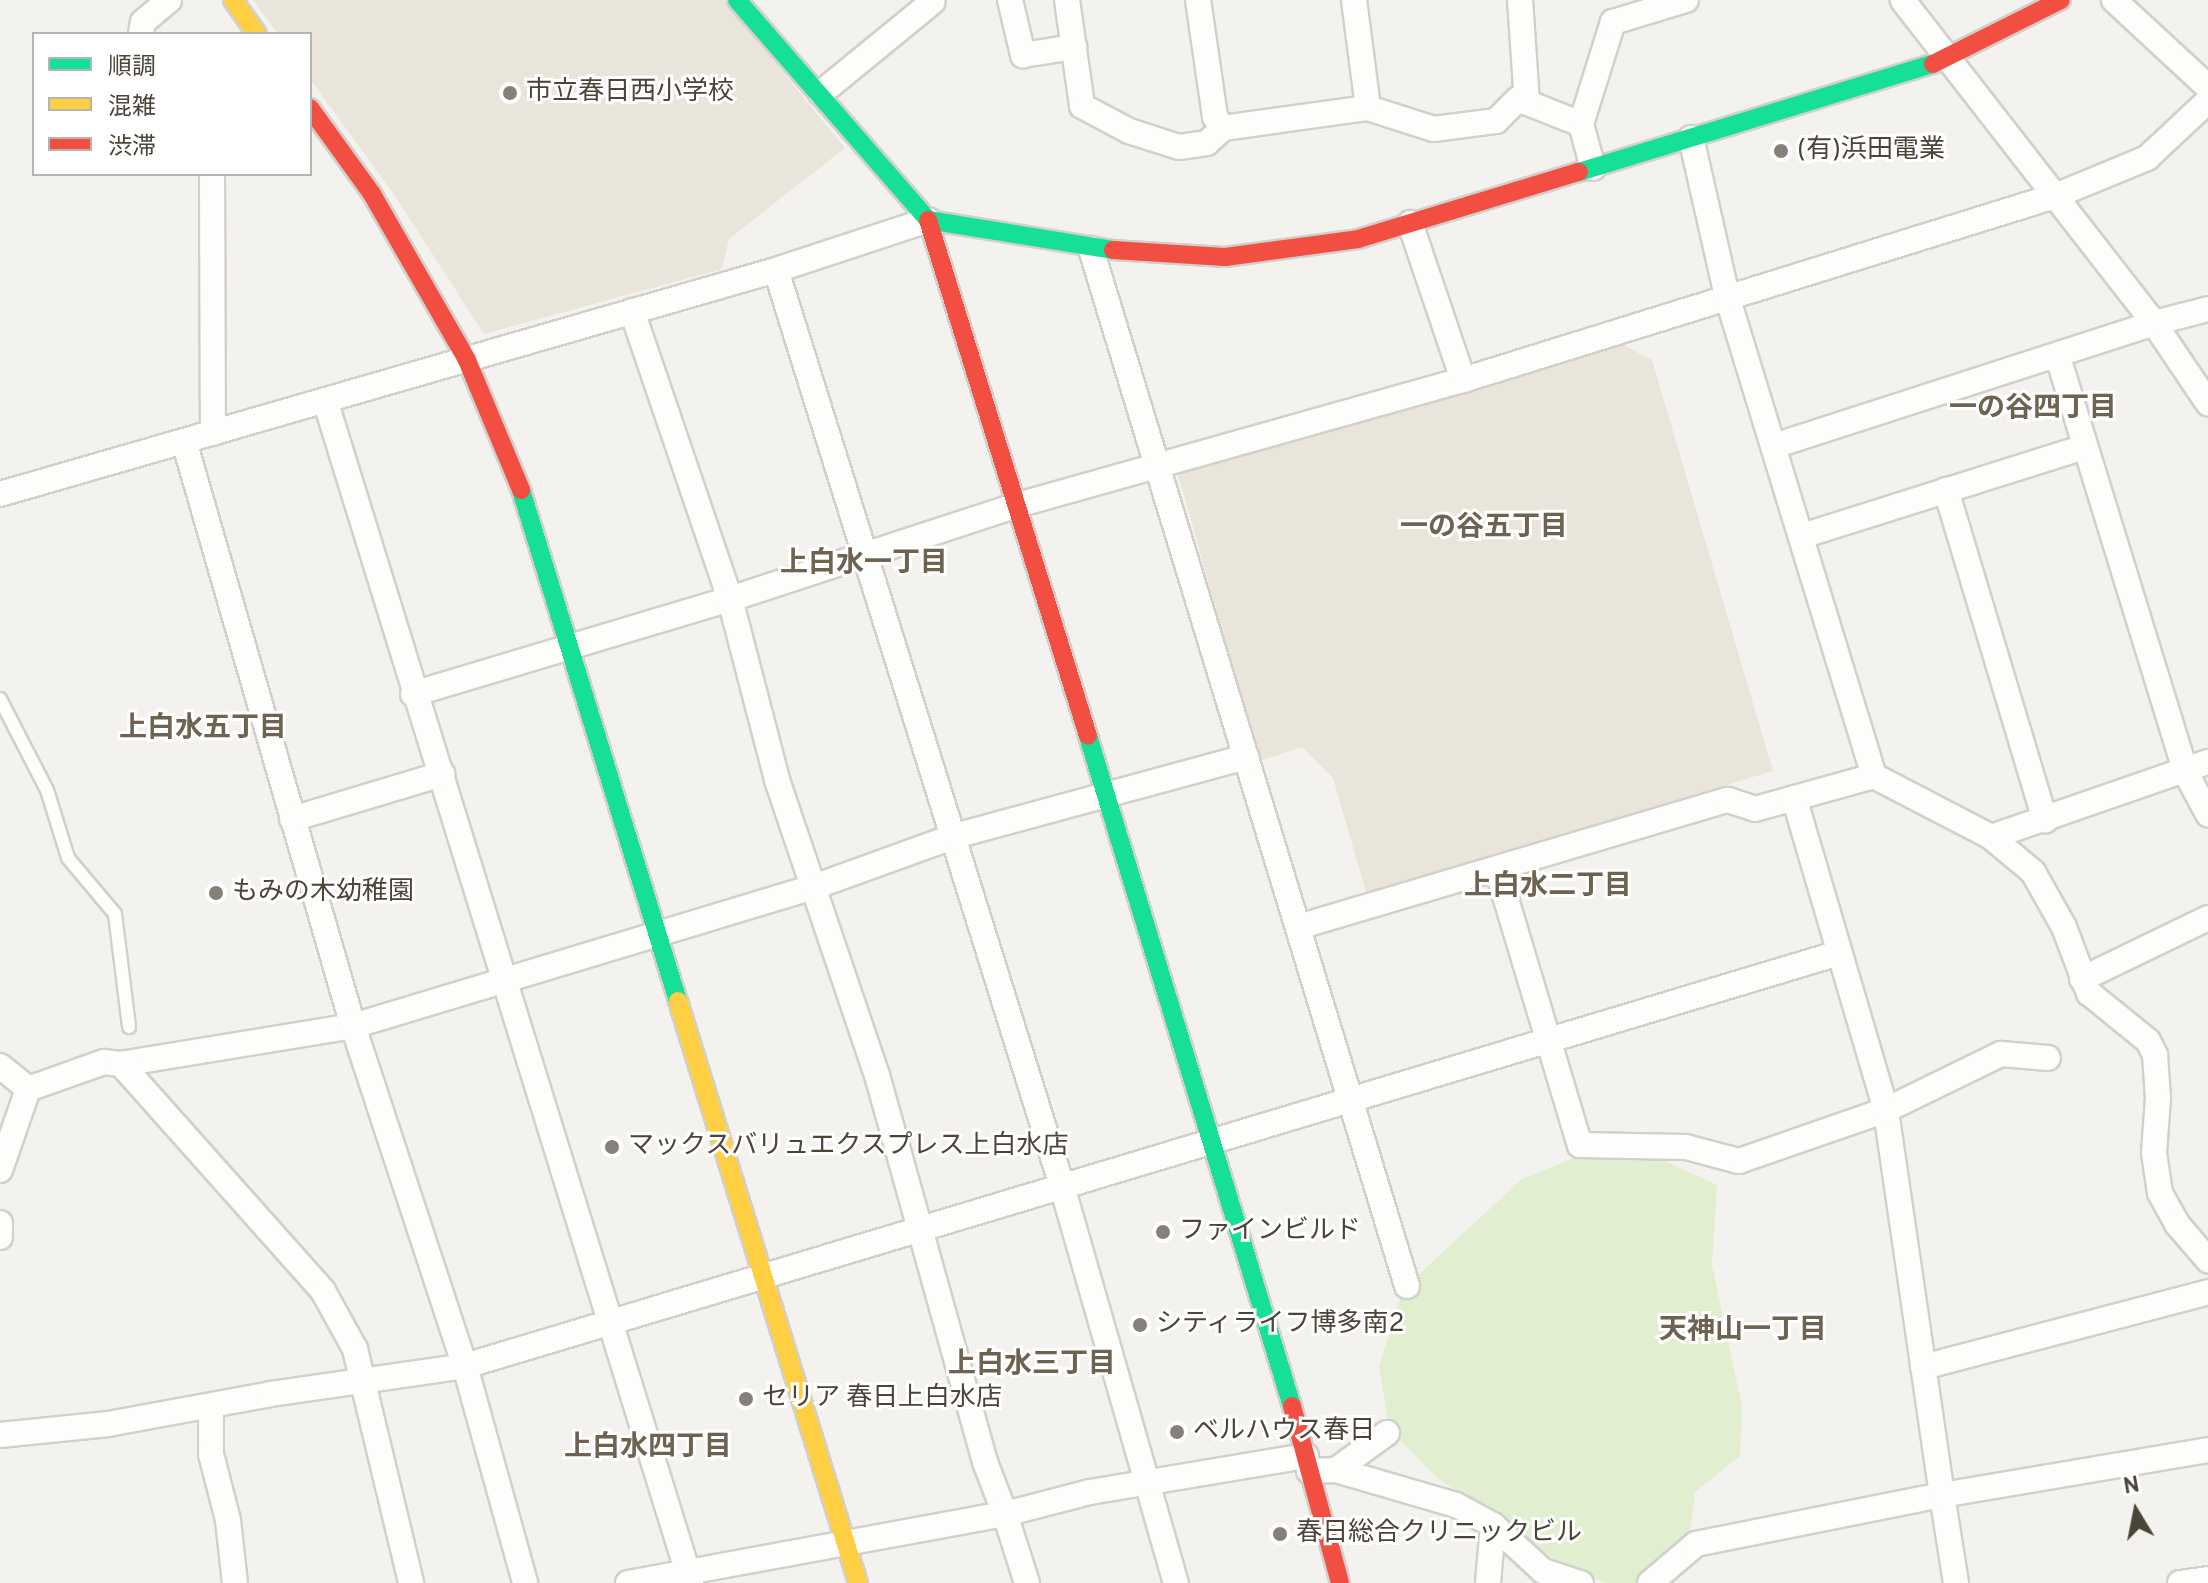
<!DOCTYPE html>
<meta charset="utf-8">
<style>
body{margin:0}
#map{position:relative;width:2208px;height:1583px;overflow:hidden;background:#f4f2ee;font-family:Overpass,"Noto Sans JP",sans-serif}
div>[style]{position:absolute}
[style*='--x']{left:calc(var(--x)*1px);top:calc(var(--y)*1px);width:calc(var(--w)*1px);rotate:calc(var(--a)*1deg)}
.education>*{inset:0;background:#eae5da}
.green>*{inset:0;background:#e1eecf}
.roads{filter:drop-shadow(2px 0 #d2d0cb) drop-shadow(-2px 0 #d2d0cb) drop-shadow(0 2px #d2d0cb) drop-shadow(0 -2px #d2d0cb)}
.lane>*{height:12px;margin:-6px;padding:0 6px;transform-origin:6px;border-radius:6px;background:#fdfdfc}
.street>*{height:24px;margin:-12px;padding:0 12px;transform-origin:12px;border-radius:12px;background:#fdfdfc}
.fast>*{height:18px;margin:-9px;padding:0 9px;transform-origin:9px;border-radius:9px;background:#16e098}
.slow>*{height:18px;margin:-9px;padding:0 9px;transform-origin:9px;border-radius:9px;background:#ffcf43}
.jam>*{height:18px;margin:-9px;padding:0 9px;transform-origin:9px;border-radius:9px;background:#f24e42}
.dots>*{width:22px;height:22px;translate:-50% -50%;box-sizing:border-box;border:4px solid #fff;border-radius:50%}
span{translate:-50% -50%;white-space:nowrap;text-align:center;line-height:1.15;-webkit-text-stroke:6px #fff;paint-order:stroke}
.poi-label{font-size:26px;color:#4b4439}
.left{translate:0 -50%;text-align:left}
.neighbourhood-label{font-size:28px;color:#6e6250;font-weight:700}
.legend{position:absolute;left:32px;top:32px;width:280px;height:144px;box-sizing:border-box;background:#fff;border:2px solid #b7b4b0;margin:0;padding:10px 14px;list-style:none;font-size:24px;color:#4b4439}
.legend li{display:flex;align-items:center;gap:16px;height:40px}
.legend b{width:40px;border:2px solid #b7b4b0}
.north{position:absolute;left:2096px;top:1471px;width:80px;height:80px;-webkit-text-stroke:6px #fff;paint-order:stroke;rotate:350deg;font-size:22px;font-weight:700;line-height:32px;text-align:center;color:#4b4439}
.north::after{content:'';display:block;margin:auto;width:28px;height:36px;background:#4b4439;clip-path:polygon(50% 0,100% 100%,50% 72%,0 100%)}
</style>
<div id="map">
<div class="education">
<div style="clip-path:polygon(253px 0,724px 0,845px 148px,729px 239px,722px 269px,484px 334px,393px 193px,310px 79px,310px 34px,278px 34px)"></div>
<div style="clip-path:polygon(1619px 343px,1652px 360px,1773px 771px,1366px 892px,1333px 778px,1302px 747px,1259px 761px,1178px 474px)"></div>
</div>
<div class="green">
<div style="clip-path:polygon(1645px 1152px,1717px 1185px,1712px 1265px,1742px 1407px,1740px 1456px,1695px 1492px,1690px 1534px,1642px 1583px,1606px 1583px,1559px 1563px,1436px 1477px,1389px 1428px,1379px 1366px,1403px 1289px,1522px 1179px,1579px 1156px)"></div>
</div>
<div class="roads">
<div class="lane">
<div style="--x:0;--y:699;--w:102;--a:62.7"></div>
<div style="--x:47;--y:790;--w:71;--a:72.8"></div>
<div style="--x:68;--y:858;--w:73;--a:50"></div>
<div style="--x:115;--y:914;--w:114;--a:82.9"></div>
</div>
<div class="street">
<div style="--x:1010;--y:0;--w:57;--a:76.7"></div>
<div style="--x:1023;--y:55;--w:52;--a:-8.9"></div>
<div style="--x:1067;--y:0;--w:107;--a:81.9"></div>
<div style="--x:1082;--y:106;--w:53;--a:28"></div>
<div style="--x:1129;--y:131;--w:52;--a:17.7"></div>
<div style="--x:1179;--y:147;--w:28;--a:-8"></div>
<div style="--x:1207;--y:143;--w:22;--a:-43"></div>
<div style="--x:1223;--y:128;--w:146;--a:-7.9"></div>
<div style="--x:1368;--y:108;--w:69;--a:17.7"></div>
<div style="--x:1434;--y:129;--w:63;--a:-7.4"></div>
<div style="--x:1496;--y:121;--w:31;--a:-45"></div>
<div style="--x:1518;--y:99;--w:68;--a:21.6"></div>
<div style="--x:1198;--y:0;--w:118;--a:81.7"></div>
<div style="--x:1215;--y:117;--w:14;--a:54"></div>
<div style="--x:1354;--y:0;--w:109;--a:82.6"></div>
<div style="--x:1520;--y:0;--w:103;--a:86.1"></div>
<div style="--x:2114;--y:0;--w:128;--a:42.8"></div>
<div style="--x:141;--y:34;--w:12;--a:-81"></div>
<div style="--x:143;--y:22;--w:34;--a:-40"></div>
<div style="--x:821;--y:93;--w:144;--a:-39.3"></div>
<div style="--x:1593;--y:168;--w:46;--a:-105.3"></div>
<div style="--x:1581;--y:124;--w:107;--a:-72.6"></div>
<div style="--x:1613;--y:22;--w:76;--a:-16.8"></div>
<div style="--x:212;--y:174;--w:259;--a:89.8"></div>
<div style="--x:1410;--y:223;--w:166;--a:71.3"></div>
<div style="--x:1091;--y:249;--w:1084;--a:73.05"></div>
<div style="--x:776;--y:270;--w:960;--a:72.66"></div>
<div style="--x:1062;--y:1186;--w:413;--a:74"></div>
<div style="--x:2208;--y:309;--w:56;--a:165.5"></div>
<div style="--x:2154;--y:323;--w:97;--a:56"></div>
<div style="--x:632;--y:311;--w:304;--a:71.2"></div>
<div style="--x:730;--y:599;--w:187;--a:75.4"></div>
<div style="--x:777;--y:780;--w:311;--a:71.3"></div>
<div style="--x:877;--y:1075;--w:402;--a:74.4"></div>
<div style="--x:985;--y:1462;--w:56;--a:69"></div>
<div style="--x:1005;--y:1514;--w:88;--a:-14.5"></div>
<div style="--x:1090;--y:1492;--w:219;--a:-9.5"></div>
<div style="--x:2058;--y:357;--w:435;--a:72.9"></div>
<div style="--x:2186;--y:773;--w:47;--a:61.8"></div>
<div style="--x:325;--y:400;--w:1238;--a:72.81"></div>
<div style="--x:184;--y:441;--w:609;--a:73.89"></div>
<div style="--x:353;--y:1026;--w:358;--a:71.8"></div>
<div style="--x:465;--y:1366;--w:225;--a:74.5"></div>
<div style="--x:1774;--y:446;--w:399;--a:-17.9"></div>
<div style="--x:2154;--y:323;--w:409;--a:-127.9"></div>
<div style="--x:1946;--y:490;--w:345;--a:73.3"></div>
<div style="--x:0;--y:494;--w:808;--a:-16.1"></div>
<div style="--x:776;--y:270;--w:160;--a:-18.2"></div>
<div style="--x:1802;--y:536;--w:296;--a:-17.5"></div>
<div style="--x:413;--y:694;--w:331;--a:-16.7"></div>
<div style="--x:730;--y:599;--w:299;--a:-18.1"></div>
<div style="--x:1014;--y:506;--w:466;--a:-15.7"></div>
<div style="--x:1463;--y:380;--w:620;--a:-17.27"></div>
<div style="--x:2055;--y:196;--w:100;--a:-22.4"></div>
<div style="--x:2147;--y:158;--w:83;--a:-43.1"></div>
<div style="--x:1874;--y:776;--w:132;--a:27.5"></div>
<div style="--x:1991;--y:837;--w:230;--a:-19.1"></div>
<div style="--x:292;--y:819;--w:157;--a:-16.7"></div>
<div style="--x:1991;--y:837;--w:55;--a:39.8"></div>
<div style="--x:2033;--y:872;--w:63;--a:60.6"></div>
<div style="--x:2064;--y:927;--w:71;--a:69.3"></div>
<div style="--x:2089;--y:993;--w:76;--a:39.1"></div>
<div style="--x:2148;--y:1041;--w:16;--a:63"></div>
<div style="--x:2155;--y:1055;--w:43;--a:86"></div>
<div style="--x:2158;--y:1098;--w:55;--a:94.2"></div>
<div style="--x:2154;--y:1153;--w:40;--a:81.5"></div>
<div style="--x:2160;--y:1193;--w:35;--a:61"></div>
<div style="--x:2177;--y:1224;--w:48;--a:49.3"></div>
<div style="--x:1497;--y:869;--w:288;--a:73.3"></div>
<div style="--x:1580;--y:1145;--w:106;--a:1.1"></div>
<div style="--x:1686;--y:1147;--w:55;--a:14.8"></div>
<div style="--x:1739;--y:1161;--w:156;--a:-19.1"></div>
<div style="--x:1886;--y:1110;--w:128;--a:-26"></div>
<div style="--x:2001;--y:1054;--w:47;--a:4.9"></div>
<div style="--x:1298;--y:927;--w:448;--a:-16.5"></div>
<div style="--x:1728;--y:800;--w:28;--a:18"></div>
<div style="--x:1755;--y:809;--w:123;--a:-15.5"></div>
<div style="--x:1874;--y:776;--w:502;--a:-107.03"></div>
<div style="--x:1727;--y:296;--w:162;--a:-102.8"></div>
<div style="--x:2082;--y:979;--w:140;--a:-25.8"></div>
<div style="--x:121;--y:1064;--w:235;--a:-9.3"></div>
<div style="--x:353;--y:1026;--w:481;--a:-16.8"></div>
<div style="--x:814;--y:887;--w:150;--a:-19.9"></div>
<div style="--x:955;--y:836;--w:302;--a:-15.2"></div>
<div style="--x:0;--y:1066;--w:36;--a:39"></div>
<div style="--x:28;--y:1089;--w:81;--a:-19.6"></div>
<div style="--x:104;--y:1062;--w:17;--a:7"></div>
<div style="--x:121;--y:1064;--w:304;--a:48.3"></div>
<div style="--x:323;--y:1291;--w:66;--a:61.1"></div>
<div style="--x:355;--y:1349;--w:241;--a:76.5"></div>
<div style="--x:0;--y:1170;--w:86;--a:-70.9"></div>
<div style="--x:0;--y:1223;--w:14;--a:90"></div>
<div style="--x:1923;--y:1367;--w:295;--a:-14.7"></div>
<div style="--x:211;--y:1408;--w:46;--a:90"></div>
<div style="--x:211;--y:1454;--w:68;--a:75.6"></div>
<div style="--x:228;--y:1520;--w:63;--a:83.7"></div>
<div style="--x:0;--y:1435;--w:109;--a:-5.8"></div>
<div style="--x:108;--y:1424;--w:166;--a:-10.4"></div>
<div style="--x:271;--y:1394;--w:196;--a:-8.2"></div>
<div style="--x:465;--y:1366;--w:1435;--a:-16.73"></div>
<div style="--x:1336;--y:1470;--w:63;--a:-36"></div>
<div style="--x:1309;--y:1471;--w:27;--a:-2"></div>
<div style="--x:1336;--y:1470;--w:125;--a:16.3"></div>
<div style="--x:1456;--y:1505;--w:42;--a:28.4"></div>
<div style="--x:1493;--y:1525;--w:68;--a:42.6"></div>
<div style="--x:1543;--y:1571;--w:40;--a:18"></div>
<div style="--x:628;--y:1583;--w:383;--a:-10.4"></div>
<div style="--x:1005;--y:1514;--w:72;--a:72.3"></div>
<div style="--x:1488;--y:1583;--w:58;--a:-85.1"></div>
<div style="--x:1650;--y:1583;--w:60;--a:-40.3"></div>
<div style="--x:1696;--y:1544;--w:251;--a:-11.3"></div>
<div style="--x:1942;--y:1495;--w:389;--a:-98.3"></div>
<div style="--x:1886;--y:1110;--w:325;--a:-106.4"></div>
<div style="--x:1956;--y:1583;--w:89;--a:-99"></div>
<div style="--x:1942;--y:1495;--w:270;--a:-9.6"></div>
<div style="--x:2180;--y:1583;--w:28;--a:-8"></div>
</div>
<div class="fast">
<div style="--x:737;--y:0;--w:291;--a:49"></div>
<div style="--x:928;--y:220;--w:187;--a:9.2"></div>
<div style="--x:1579;--y:172;--w:370;--a:-17"></div>
<div style="--x:521;--y:490;--w:535;--a:72.92"></div>
<div style="--x:1088;--y:736;--w:700;--a:73.07"></div>
</div>
<div class="slow">
<div style="--x:233;--y:0;--w:42;--a:54.8"></div>
<div style="--x:678;--y:1001;--w:609;--a:72.81"></div>
</div>
<div class="jam">
<div style="--x:1933;--y:64;--w:143;--a:-26.6"></div>
<div style="--x:310;--y:108;--w:106;--a:54.2"></div>
<div style="--x:372;--y:194;--w:191;--a:60.2"></div>
<div style="--x:467;--y:360;--w:141;--a:67.4"></div>
<div style="--x:928;--y:220;--w:540;--a:72.77"></div>
<div style="--x:1113;--y:250;--w:112;--a:3.6"></div>
<div style="--x:1225;--y:257;--w:134;--a:-7.7"></div>
<div style="--x:1358;--y:239;--w:231;--a:-16.9"></div>
<div style="--x:1292;--y:1406;--w:183;--a:74.8"></div>
</div>
</div>
<div class="dots">
<div style="left:510px;top:93px;background:#868178"></div>
<div style="left:1781px;top:151px;background:#868178"></div>
<div style="left:216px;top:893px;background:#868178"></div>
<div style="left:612px;top:1147px;background:#868178"></div>
<div style="left:1163px;top:1232px;background:#868178"></div>
<div style="left:1140px;top:1325px;background:#868178"></div>
<div style="left:746px;top:1399px;background:#868178"></div>
<div style="left:1177px;top:1432px;background:#868178"></div>
<div style="left:1280px;top:1534px;background:#868178"></div>
</div>
<div class="poi-label">
<span class="left" style="left:526px;top:93px">市立春日西小学校</span>
<span class="left" style="left:1797px;top:151px">(有)浜田電業</span>
<span class="left" style="left:232px;top:893px">もみの木幼稚園</span>
<span class="left" style="left:628px;top:1147px">マックスバリュエクスプレス上白水店</span>
<span class="left" style="left:1179px;top:1232px">ファインビルド</span>
<span class="left" style="left:1156px;top:1325px">シティライフ博多南2</span>
<span class="left" style="left:762px;top:1399px">セリア 春日上白水店</span>
<span class="left" style="left:1193px;top:1432px">ベルハウス春日</span>
<span class="left" style="left:1296px;top:1534px">春日総合クリニックビル</span>
</div>
<div class="neighbourhood-label">
<span style="left:2033px;top:409px">一の谷四丁目</span>
<span style="left:1484px;top:528px">一の谷五丁目</span>
<span style="left:864px;top:564px">上白水一丁目</span>
<span style="left:203px;top:729px">上白水五丁目</span>
<span style="left:1548px;top:887px">上白水二丁目</span>
<span style="left:1743px;top:1331px">天神山一丁目</span>
<span style="left:1032px;top:1365px">上白水三丁目</span>
<span style="left:648px;top:1448px">上白水四丁目</span>
</div>
<ul class="legend">
<li><b style="height:10px;background:#16e098"></b>順調</li>
<li><b style="height:10px;background:#ffcf43"></b>混雑</li>
<li><b style="height:10px;background:#f24e42"></b>渋滞</li>
</ul>
<div class="north">N</div>
</div>
